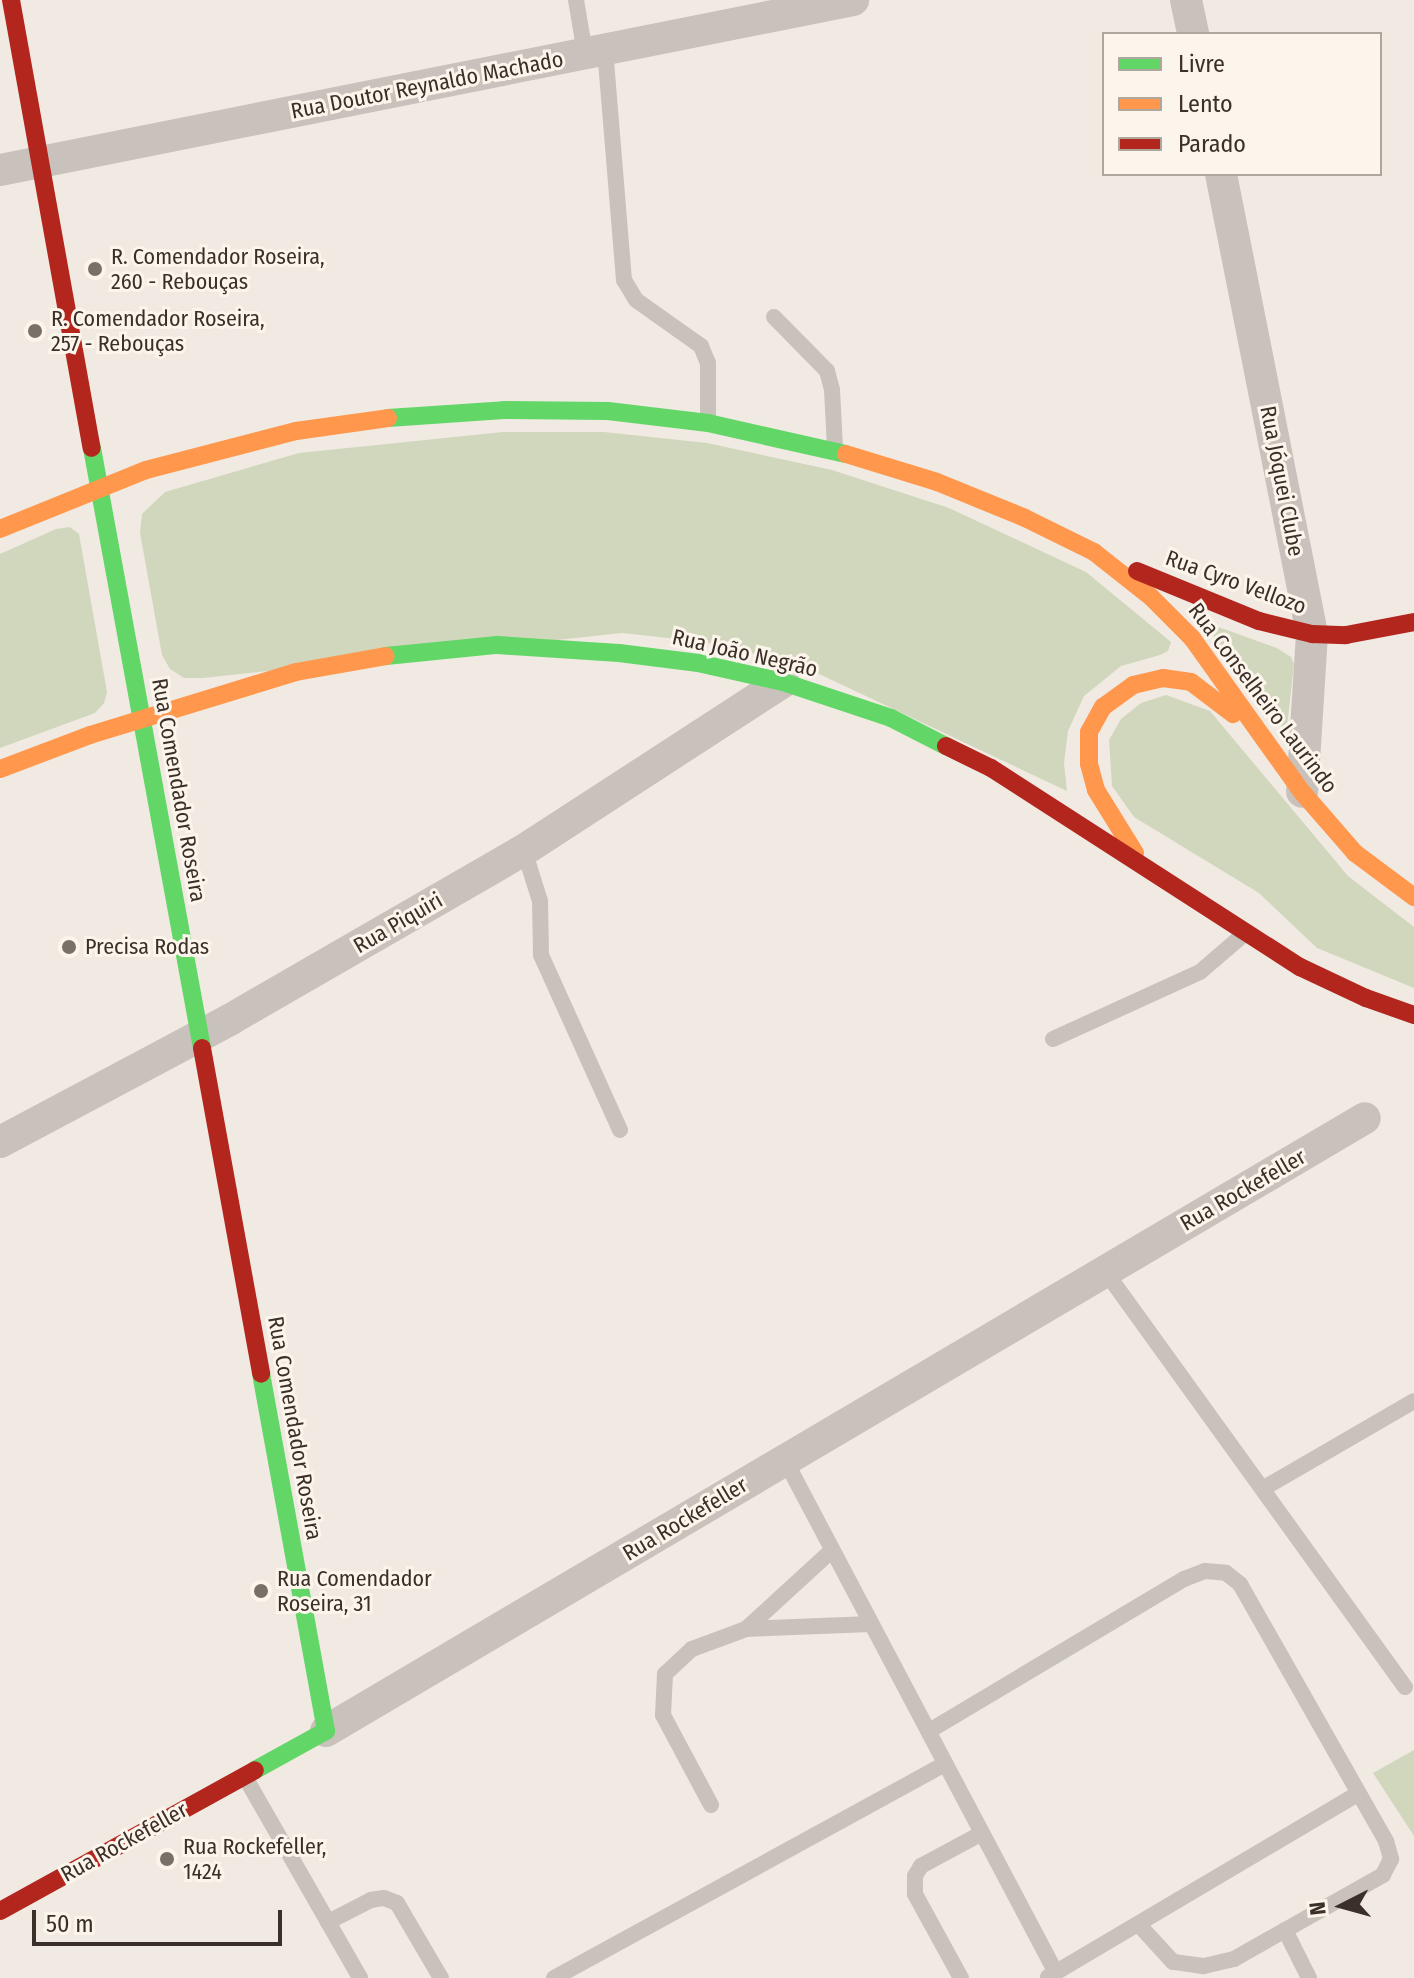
<!DOCTYPE html>
<meta charset="utf-8">
<style>
body{margin:0}
#map{position:relative;width:1414px;height:1978px;overflow:hidden;background:#f0eae3;font-family:"Fira Sans Condensed",sans-serif}
div>[style]{position:absolute}
[style*='--x']{left:calc(var(--x)*1px);top:calc(var(--y)*1px);width:calc(var(--w)*1px);rotate:calc(var(--a)*1deg)}
.green>*{inset:0;background:#d1d7bc}
.lane>*{height:16px;margin:-8px;padding:0 8px;transform-origin:8px;border-radius:8px;background:#c9c2bc}
.street>*{height:32px;margin:-16px;padding:0 16px;transform-origin:16px;border-radius:16px;background:#c9c2bc}
.fast>*{height:18px;margin:-9px;padding:0 9px;transform-origin:9px;border-radius:9px;background:#63d668}
.slow>*{height:18px;margin:-9px;padding:0 9px;transform-origin:9px;border-radius:9px;background:#ff974d}
.jam>*{height:18px;margin:-9px;padding:0 9px;transform-origin:9px;border-radius:9px;background:#b3261e}
.dots>*{width:22px;height:22px;translate:-50% -50%;box-sizing:border-box;border:4px solid #fcf5ec;border-radius:50%}
span{translate:-50% -50%;white-space:nowrap;text-align:center;line-height:1.15;-webkit-text-stroke:6px #fcf5ec;paint-order:stroke}
.street-label{font-size:22px;color:#3b2f29}
.poi-label{font-size:22px;color:#3b2f29}
.left{translate:0 -50%;text-align:left}
.legend{position:absolute;left:1102px;top:32px;width:280px;height:144px;box-sizing:border-box;background:#fcf5ec;border:2px solid #afa69e;margin:0;padding:10px 14px;list-style:none;font-size:24px;color:#3b2f29}
.legend li{display:flex;align-items:center;gap:16px;height:40px}
.legend b{width:40px;border:2px solid #afa69e}
.north{position:absolute;left:1302px;top:1866px;width:80px;height:80px;-webkit-text-stroke:6px #fcf5ec;paint-order:stroke;rotate:264deg;font-size:22px;font-weight:700;line-height:32px;text-align:center;color:#3b2f29}
.north::after{content:'';display:block;margin:auto;width:28px;height:36px;background:#3b2f29;clip-path:polygon(50% 0,100% 100%,50% 72%,0 100%)}
.scale{position:absolute;left:32px;top:1910px;width:250px;height:36px;box-sizing:border-box;border:4px solid #3b2f29;border-top:0;padding-left:10px;font-size:24px;line-height:28px;white-space:nowrap;color:#3b2f29;-webkit-text-stroke:6px #fcf5ec;paint-order:stroke}
</style>
<div id="map">
<div class="green">
<div style="clip-path:polygon(503px 432px,604px 432px,707px 443px,832px 470px,949px 508px,1086px 572px,1171px 642px,1168px 651px,1160px 655px,1121px 666px,1084px 696px,1068px 731px,1064px 763px,1067px 791px,798px 664px,704px 642px,622px 633px,203px 678px,184px 678px,170px 669px,162px 655px,140px 533px,142px 514px,165px 492px,299px 453px)"></div>
<div style="clip-path:polygon(70px 527px,79px 534px,107px 692px,104px 703px,95px 713px,0 748px,0 554px,56px 529px)"></div>
<div style="clip-path:polygon(1210px 624px,1277px 648px,1291px 657px,1294px 664px,1287px 727px,1283px 728px,1207px 627px)"></div>
<div style="clip-path:polygon(1166px 695px,1210px 711px,1348px 876px,1414px 927px,1414px 988px,1317px 948px,1259px 893px,1134px 817px,1112px 786px,1109px 740px,1121px 719px,1141px 703px)"></div>
<div style="clip-path:polygon(1414px 1750px,1414px 1836px,1373px 1773px)"></div>
</div>
<div class="lane">
<div style="--x:576;--y:0;--w:54;--a:80.4"></div>
<div style="--x:605;--y:49;--w:232;--a:85.3"></div>
<div style="--x:624;--y:280;--w:23;--a:59"></div>
<div style="--x:636;--y:300;--w:80;--a:35.3"></div>
<div style="--x:701;--y:346;--w:18;--a:68"></div>
<div style="--x:708;--y:363;--w:59;--a:90"></div>
<div style="--x:774;--y:317;--w:76;--a:45.5"></div>
<div style="--x:827;--y:371;--w:20;--a:75"></div>
<div style="--x:832;--y:390;--w:58;--a:87"></div>
<div style="--x:524;--y:850;--w:53;--a:72.6"></div>
<div style="--x:540;--y:901;--w:54;--a:88.9"></div>
<div style="--x:541;--y:955;--w:192;--a:65.7"></div>
<div style="--x:1053;--y:1039;--w:162;--a:-24.5"></div>
<div style="--x:1200;--y:972;--w:57;--a:-40.7"></div>
<div style="--x:1105;--y:1271;--w:513;--a:54.2"></div>
<div style="--x:785;--y:1460;--w:580;--a:62.15"></div>
<div style="--x:1264;--y:1488;--w:173;--a:-30.1"></div>
<div style="--x:746;--y:1629;--w:115;--a:-42.5"></div>
<div style="--x:929;--y:1731;--w:297;--a:-30.8"></div>
<div style="--x:1184;--y:1579;--w:22;--a:-21"></div>
<div style="--x:1205;--y:1571;--w:21;--a:5"></div>
<div style="--x:1226;--y:1573;--w:18;--a:38"></div>
<div style="--x:1240;--y:1584;--w:296;--a:60.4"></div>
<div style="--x:1386;--y:1841;--w:19;--a:74"></div>
<div style="--x:1391;--y:1859;--w:18;--a:117"></div>
<div style="--x:1383;--y:1875;--w:171;--a:150.6"></div>
<div style="--x:1234;--y:1959;--w:32;--a:167"></div>
<div style="--x:1203;--y:1966;--w:30;--a:-172"></div>
<div style="--x:1173;--y:1962;--w:50;--a:-132.6"></div>
<div style="--x:245;--y:1777;--w:232;--a:60.2"></div>
<div style="--x:711;--y:1805;--w:102;--a:-118.1"></div>
<div style="--x:663;--y:1715;--w:41;--a:-87.2"></div>
<div style="--x:665;--y:1674;--w:37;--a:-43"></div>
<div style="--x:692;--y:1649;--w:58;--a:-20.3"></div>
<div style="--x:746;--y:1629;--w:125;--a:-2.3"></div>
<div style="--x:328;--y:1922;--w:48;--a:-27.1"></div>
<div style="--x:371;--y:1900;--w:13;--a:-9"></div>
<div style="--x:384;--y:1898;--w:14;--a:21"></div>
<div style="--x:397;--y:1903;--w:87;--a:59.6"></div>
<div style="--x:1285;--y:1930;--w:54;--a:63.4"></div>
<div style="--x:1048;--y:1977;--w:359;--a:-30.6"></div>
<div style="--x:554;--y:1978;--w:446;--a:-28.7"></div>
<div style="--x:961;--y:1978;--w:96;--a:-118.7"></div>
<div style="--x:915;--y:1894;--w:18;--a:-90"></div>
<div style="--x:915;--y:1876;--w:12;--a:-59"></div>
<div style="--x:921;--y:1866;--w:69;--a:-28.4"></div>
</div>
<div class="street">
<div style="--x:1186;--y:0;--w:35;--a:78"></div>
<div style="--x:0;--y:170;--w:870;--a:-11.27"></div>
<div style="--x:1221;--y:174;--w:469;--a:78.8"></div>
<div style="--x:1312;--y:634;--w:158;--a:93.6"></div>
<div style="--x:0;--y:1142;--w:262;--a:-28"></div>
<div style="--x:231;--y:1019;--w:338;--a:-30"></div>
<div style="--x:524;--y:850;--w:309;--a:-33"></div>
<div style="--x:326;--y:1731;--w:1206;--a:-30.54"></div>
</div>
<div class="fast">
<div style="--x:388;--y:418;--w:116;--a:-3.9"></div>
<div style="--x:504;--y:410;--w:104;--a:0.6"></div>
<div style="--x:608;--y:411;--w:101;--a:6.8"></div>
<div style="--x:708;--y:423;--w:141;--a:12.7"></div>
<div style="--x:92;--y:448;--w:610;--a:79.61"></div>
<div style="--x:386;--y:656;--w:112;--a:-5.7"></div>
<div style="--x:497;--y:645;--w:122;--a:3.8"></div>
<div style="--x:619;--y:653;--w:80;--a:7.2"></div>
<div style="--x:698;--y:663;--w:87;--a:12.6"></div>
<div style="--x:783;--y:682;--w:114;--a:18.4"></div>
<div style="--x:891;--y:718;--w:62;--a:27"></div>
<div style="--x:255;--y:1770;--w:81;--a:-28.8"></div>
<div style="--x:326;--y:1731;--w:363;--a:-100.3"></div>
</div>
<div class="slow">
<div style="--x:846;--y:454;--w:95;--a:17.1"></div>
<div style="--x:937;--y:482;--w:95;--a:22.2"></div>
<div style="--x:1025;--y:518;--w:77;--a:26.2"></div>
<div style="--x:1094;--y:552;--w:73;--a:38.3"></div>
<div style="--x:1151;--y:597;--w:58;--a:45"></div>
<div style="--x:1192;--y:638;--w:189;--a:54.5"></div>
<div style="--x:1302;--y:792;--w:81;--a:49"></div>
<div style="--x:1355;--y:853;--w:74;--a:36.7"></div>
<div style="--x:0;--y:529;--w:157;--a:-22"></div>
<div style="--x:146;--y:470;--w:155;--a:-14.6"></div>
<div style="--x:296;--y:431;--w:93;--a:-8"></div>
<div style="--x:0;--y:769;--w:96;--a:-20.7"></div>
<div style="--x:90;--y:735;--w:215;--a:-17"></div>
<div style="--x:296;--y:672;--w:91;--a:-10.1"></div>
<div style="--x:1135;--y:853;--w:74;--a:-121.8"></div>
<div style="--x:1096;--y:790;--w:27;--a:-105"></div>
<div style="--x:1089;--y:764;--w:32;--a:-90"></div>
<div style="--x:1089;--y:732;--w:29;--a:-61"></div>
<div style="--x:1103;--y:707;--w:37;--a:-36"></div>
<div style="--x:1133;--y:685;--w:31;--a:-13"></div>
<div style="--x:1163;--y:678;--w:28;--a:8"></div>
<div style="--x:1191;--y:682;--w:53;--a:37.3"></div>
</div>
<div class="jam">
<div style="--x:11;--y:0;--w:455;--a:79.8"></div>
<div style="--x:1137;--y:571;--w:132;--a:22.3"></div>
<div style="--x:1259;--y:621;--w:55;--a:13.8"></div>
<div style="--x:1312;--y:634;--w:34;--a:2"></div>
<div style="--x:1346;--y:635;--w:69;--a:-10.8"></div>
<div style="--x:946;--y:746;--w:50;--a:26.1"></div>
<div style="--x:991;--y:768;--w:368;--a:32.8"></div>
<div style="--x:1300;--y:967;--w:73;--a:25.2"></div>
<div style="--x:1366;--y:998;--w:51;--a:19.5"></div>
<div style="--x:202;--y:1048;--w:331;--a:79.7"></div>
<div style="--x:0;--y:1911;--w:291;--a:-28.9"></div>
</div>
<div class="dots">
<div style="left:95px;top:269px;background:#7a706a"></div>
<div style="left:35px;top:331px;background:#7a706a"></div>
<div style="left:69px;top:947px;background:#7a706a"></div>
<div style="left:261px;top:1591px;background:#7a706a"></div>
<div style="left:167px;top:1859px;background:#7a706a"></div>
</div>
<div class="street-label">
<span style="left:427px;top:85px;rotate:-11deg">Rua Doutor Reynaldo Machado</span>
<span style="left:1282px;top:481px;rotate:79deg">Rua Jóquei Clube</span>
<span style="left:1236px;top:582px;rotate:20deg">Rua Cyro Vellozo</span>
<span style="left:745px;top:653px;rotate:13deg">Rua João Negrão</span>
<span style="left:1263px;top:698px;rotate:53deg">Rua Conselheiro Laurindo</span>
<span style="left:179px;top:790px;rotate:80deg">Rua Comendador Roseira</span>
<span style="left:398px;top:923px;rotate:-30deg">Rua Piquiri</span>
<span style="left:1243px;top:1190px;rotate:-30deg">Rua Rockefeller</span>
<span style="left:295px;top:1428px;rotate:80deg">Rua Comendador Roseira</span>
<span style="left:685px;top:1519px;rotate:-31deg">Rua Rockefeller</span>
<span style="left:124px;top:1842px;rotate:-29deg">Rua Rockefeller</span>
</div>
<div class="poi-label">
<span class="left" style="left:111px;top:269px">R. Comendador Roseira,<br>260 - Rebouças</span>
<span class="left" style="left:51px;top:331px">R. Comendador Roseira,<br>257 - Rebouças</span>
<span class="left" style="left:85px;top:947px">Precisa Rodas</span>
<span class="left" style="left:277px;top:1591px">Rua Comendador<br>Roseira, 31</span>
<span class="left" style="left:183px;top:1859px">Rua Rockefeller,<br>1424</span>
</div>
<ul class="legend">
<li><b style="height:10px;background:#63d668"></b>Livre</li>
<li><b style="height:10px;background:#ff974d"></b>Lento</li>
<li><b style="height:10px;background:#b3261e"></b>Parado</li>
</ul>
<div class="north">N</div>
<div class="scale">50 m</div>
</div>
